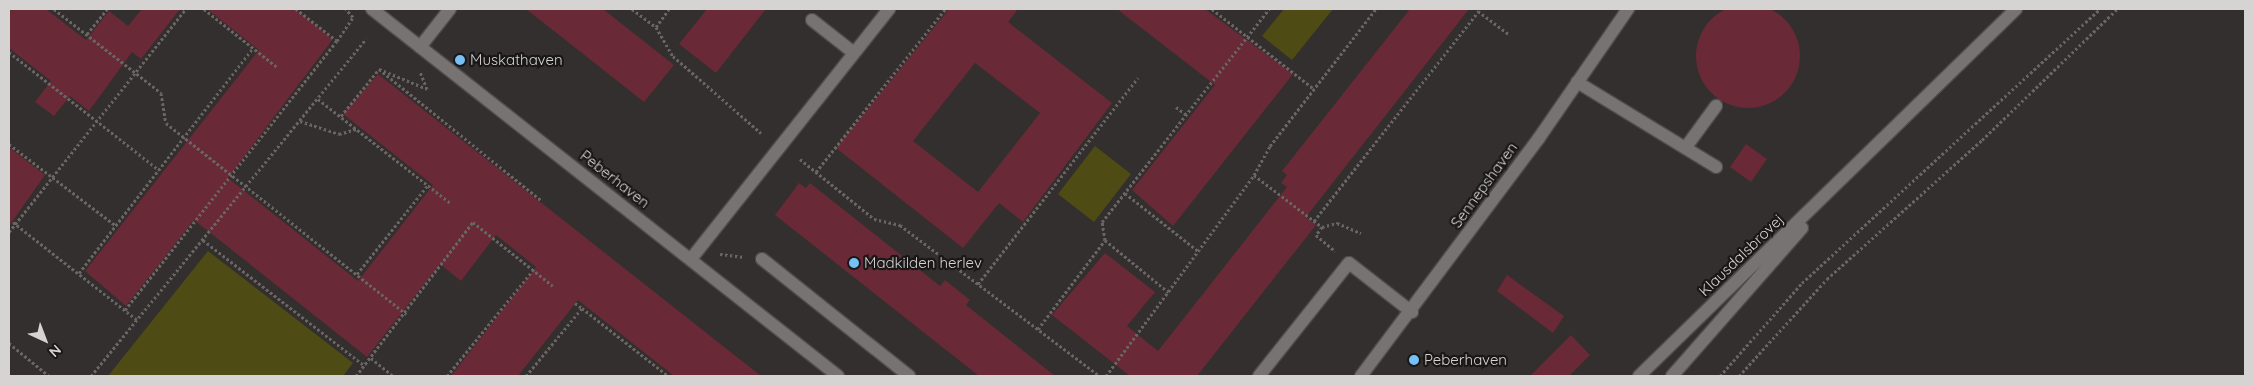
<!DOCTYPE html>
<style>
body{margin:0}
#map{position:relative;width:2254px;height:385px;overflow:hidden;background:#322f2e;font-family:Quicksand,sans-serif}
div>[style]{position:absolute}
[style*='--x']{left:calc(var(--x)*1px);top:calc(var(--y)*1px);width:calc(var(--w)*1px);rotate:calc(var(--a)*1deg)}
.green>*{inset:0;background:#4e4b14}
.building>*{inset:0;background:#692936}
.round{border-radius:50%}
.path>*{height:3px;margin-top:-1.5px;transform-origin:0;background:repeating-linear-gradient(90deg,#686564 0 2.5px,transparent 0 5px)}
.roads{filter:drop-shadow(1px 0 #4f4c4b) drop-shadow(-1px 0 #4f4c4b) drop-shadow(0 1px #4f4c4b) drop-shadow(0 -1px #4f4c4b)}
.minor>*{height:12px;margin:-6px;padding:0 6px;transform-origin:6px;border-radius:6px;background:#777372}
.dots>*{width:14px;height:14px;translate:-50% -50%;box-sizing:border-box;border:2px solid #191717;border-radius:50%}
span{translate:-50% -50%;white-space:nowrap;text-align:center;line-height:1.15;-webkit-text-stroke:4.5px #191717;paint-order:stroke}
.poi-label{font-size:15px;color:#d6d4d3}
.left{translate:0 -50%;text-align:left}
.street-label{font-size:15px;color:#d6d4d3}
.frame{position:absolute;inset:0;border:10px solid #d6d4d3;pointer-events:none}
.north{position:absolute;left:20px;top:315px;width:50px;height:50px;-webkit-text-stroke:4px #191717;paint-order:stroke;rotate:137deg;font-size:14px;font-weight:700;line-height:20px;text-align:center;color:#d6d4d3}
.north::after{content:'';display:block;margin:auto;width:18px;height:22px;background:#d6d4d3;clip-path:polygon(50% 0,100% 100%,50% 72%,0 100%)}
</style>
<div id="map">
<div class="green">
<div style="clip-path:polygon(1284px 9px,1333px 9px,1292px 60px,1262px 36px)"></div>
<div style="clip-path:polygon(1095px 146px,1131px 174px,1094px 222px,1058px 194px)"></div>
<div style="clip-path:polygon(208px 251px,353px 363px,343px 376px,108px 376px)"></div>
</div>
<div class="building">
<div class="round" style="left:1696px;top:4px;width:104px;height:104px"></div>
<div style="clip-path:polygon(9px 9px,46px 9px,86px 40px,109px 11px,128px 26px,142px 9px,180px 9px,141px 59px,132px 52px,89px 111px,70px 96px,54px 116px,35px 102px,51px 81px,9px 48px)"></div>
<div style="clip-path:polygon(207px 9px,295px 9px,333px 39px,228px 178px,358px 281px,433px 185px,343px 114px,378px 74px,761px 376px,674px 376px,578px 300px,518px 376px,451px 376px,536px 267px,496px 235px,461px 281px,440px 264px,367px 357px,194px 220px,126px 306px,85px 271px,259px 50px)"></div>
<div style="clip-path:polygon(526px 9px,603px 9px,674px 65px,644px 102px)"></div>
<div style="clip-path:polygon(707px 9px,766px 9px,716px 73px,679px 44px)"></div>
<div style="clip-path:polygon(evenodd,949px 9px,1018px 9px,1008px 22px,1112px 103px,1023px 222px,999px 203px,963px 248px,836px 148px,949px 9px,975px 63px,1040px 113px,978px 192px,913px 141px,975px 63px)"></div>
<div style="clip-path:polygon(1117px 9px,1205px 9px,1293px 74px,1173px 226px,1132px 190px,1215px 85px)"></div>
<div style="clip-path:polygon(1410px 9px,1469px 9px,1306px 217px,1316px 225px,1197px 376px,1130px 376px,1052px 315px,1105px 253px,1155px 292px,1127px 326px,1158px 351px,1287px 187px,1281px 183px,1287px 175px,1282px 171px)"></div>
<div style="clip-path:polygon(1746px 144px,1767px 159px,1751px 182px,1730px 167px)"></div>
<div style="clip-path:polygon(9px 147px,45px 175px,9px 226px)"></div>
<div style="clip-path:polygon(799px 183px,806px 188px,810px 183px,940px 286px,945px 280px,970px 300px,966px 305px,1055px 376px,979px 376px,775px 215px)"></div>
<div style="clip-path:polygon(1507px 275px,1564px 316px,1553px 333px,1497px 291px)"></div>
<div style="clip-path:polygon(1571px 335px,1590px 355px,1569px 376px,1530px 376px)"></div>
</div>
<div class="path">
<div style="--x:54;--y:9;--w:136;--a:38.1"></div>
<div style="--x:161;--y:93;--w:30;--a:81"></div>
<div style="--x:166;--y:123;--w:307;--a:38.5"></div>
<div style="--x:204;--y:9;--w:93;--a:38.5"></div>
<div style="--x:632;--y:9;--w:30;--a:37"></div>
<div style="--x:656;--y:27;--w:34;--a:60"></div>
<div style="--x:673;--y:56;--w:117;--a:41.2"></div>
<div style="--x:1212;--y:9;--w:130;--a:38.1"></div>
<div style="--x:1478;--y:11;--w:40;--a:37"></div>
<div style="--x:656;--y:27;--w:22;--a:-54"></div>
<div style="--x:87;--y:34;--w:32;--a:-51"></div>
<div style="--x:337;--y:41;--w:29;--a:-56"></div>
<div style="--x:353;--y:17;--w:11;--a:-131"></div>
<div style="--x:9;--y:52;--w:191;--a:38.2"></div>
<div style="--x:379;--y:69;--w:208;--a:39"></div>
<div style="--x:318;--y:99;--w:168;--a:38.2"></div>
<div style="--x:1176;--y:107;--w:14;--a:36"></div>
<div style="--x:341;--y:116;--w:60;--a:-51"></div>
<div style="--x:379;--y:69;--w:52;--a:22.6"></div>
<div style="--x:427;--y:89;--w:18;--a:-112"></div>
<div style="--x:300;--y:121;--w:41;--a:18.4"></div>
<div style="--x:339;--y:134;--w:18;--a:-16"></div>
<div style="--x:9;--y:144;--w:133;--a:37.4"></div>
<div style="--x:800;--y:159;--w:95;--a:39"></div>
<div style="--x:874;--y:219;--w:27;--a:13"></div>
<div style="--x:900;--y:225;--w:251;--a:37.1"></div>
<div style="--x:816;--y:172;--w:208;--a:-51.6"></div>
<div style="--x:1254;--y:175;--w:86;--a:37.4"></div>
<div style="--x:1322;--y:227;--w:10;--a:127"></div>
<div style="--x:1316;--y:235;--w:25;--a:40"></div>
<div style="--x:1125;--y:193;--w:93;--a:38.5"></div>
<div style="--x:1314;--y:221;--w:269;--a:-51.9"></div>
<div style="--x:13;--y:222;--w:158;--a:38.3"></div>
<div style="--x:1322;--y:227;--w:16;--a:-15"></div>
<div style="--x:1337;--y:223;--w:26;--a:23"></div>
<div style="--x:9;--y:232;--w:285;--a:-51.6"></div>
<div style="--x:203;--y:240;--w:205;--a:37.9"></div>
<div style="--x:1105;--y:240;--w:82;--a:39.5"></div>
<div style="--x:720;--y:254;--w:24;--a:7"></div>
<div style="--x:79;--y:273;--w:284;--a:-52.3"></div>
<div style="--x:357;--y:274;--w:114;--a:-51.4"></div>
<div style="--x:978;--y:284;--w:261;--a:-52.2"></div>
<div style="--x:575;--y:303;--w:9;--a:36"></div>
<div style="--x:125;--y:310;--w:342;--a:-51.8"></div>
<div style="--x:337;--y:41;--w:52;--a:-142"></div>
<div style="--x:1038;--y:329;--w:111;--a:-53"></div>
<div style="--x:1105;--y:240;--w:18;--a:-99"></div>
<div style="--x:1102;--y:222;--w:271;--a:-51.9"></div>
<div style="--x:9;--y:343;--w:52;--a:39.5"></div>
<div style="--x:371;--y:358;--w:28;--a:39"></div>
<div style="--x:91;--y:376;--w:435;--a:-50.8"></div>
<div style="--x:356;--y:376;--w:193;--a:-52.8"></div>
<div style="--x:473;--y:222;--w:102;--a:38.7"></div>
<div style="--x:447;--y:376;--w:138;--a:-50.9"></div>
<div style="--x:526;--y:376;--w:88;--a:-50.5"></div>
<div style="--x:582;--y:308;--w:110;--a:38.3"></div>
<div style="--x:1106;--y:376;--w:250;--a:-53.6"></div>
<div style="--x:1254;--y:175;--w:33;--a:-61"></div>
<div style="--x:1270;--y:146;--w:173;--a:-52.3"></div>
<div style="--x:1720;--y:376;--w:124;--a:-48.6"></div>
<div style="--x:1802;--y:283;--w:405;--a:-42.6"></div>
<div style="--x:1739;--y:376;--w:131;--a:-47.8"></div>
<div style="--x:1827;--y:279;--w:208;--a:-41.9"></div>
<div style="--x:1982;--y:140;--w:188;--a:-44.1"></div>
</div>
<div class="roads">
<div class="minor">
<div style="--x:372;--y:9;--w:593;--a:38.22"></div>
<div style="--x:812;--y:20;--w:53;--a:38.2"></div>
<div style="--x:420;--y:47;--w:48;--a:-51.7"></div>
<div style="--x:1577;--y:82;--w:163;--a:31.4"></div>
<div style="--x:1686;--y:147;--w:51;--a:-53.8"></div>
<div style="--x:691;--y:259;--w:319;--a:-51.6"></div>
<div style="--x:762;--y:259;--w:188;--a:38.5"></div>
<div style="--x:1259;--y:376;--w:144;--a:-51.5"></div>
<div style="--x:1349;--y:263;--w:80;--a:37.9"></div>
<div style="--x:1361;--y:376;--w:297;--a:-53.2"></div>
<div style="--x:1539;--y:138;--w:157;--a:-55.4"></div>
<div style="--x:1639;--y:376;--w:526;--a:-44.23"></div>
<div style="--x:1672;--y:376;--w:197;--a:-48.7"></div>
</div>
</div>
<div class="dots">
<div style="left:460px;top:60px;background:#76c0f7"></div>
<div style="left:854px;top:263px;background:#76c0f7"></div>
<div style="left:1414px;top:360px;background:#76c0f7"></div>
</div>
<div class="poi-label">
<span class="left" style="left:470px;top:60px">Muskathaven</span>
<span class="left" style="left:864px;top:263px">Madkilden herlev</span>
<span class="left" style="left:1424px;top:360px">Peberhaven</span>
</div>
<div class="street-label">
<span style="left:615px;top:179px;rotate:38deg">Peberhaven</span>
<span style="left:1484px;top:185px;rotate:-54deg">Sennepshaven</span>
<span style="left:1741px;top:255px;rotate:-44deg">Klausdalsbrovej</span>
</div>
<div class="frame"></div>
<div class="north">N</div>
</div>
